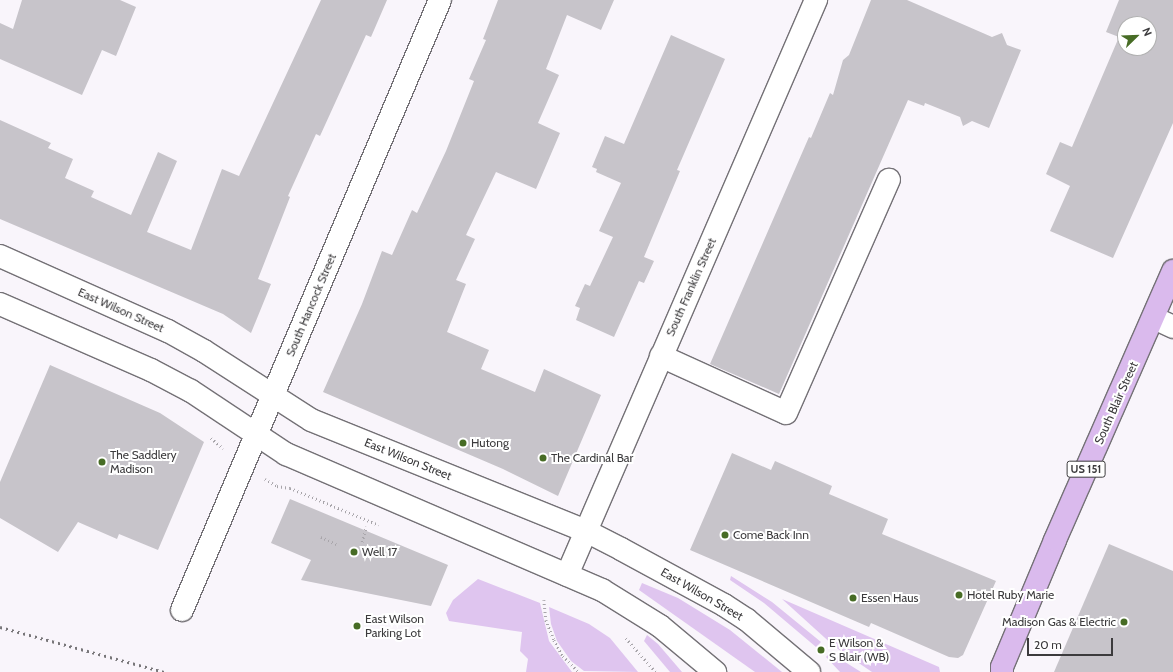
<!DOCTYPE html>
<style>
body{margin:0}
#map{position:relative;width:1173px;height:672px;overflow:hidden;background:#f9f5fb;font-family:Cabin,sans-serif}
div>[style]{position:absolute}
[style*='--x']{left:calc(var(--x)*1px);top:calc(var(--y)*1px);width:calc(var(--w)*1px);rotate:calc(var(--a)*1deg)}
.green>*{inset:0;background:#dfc5ef}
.building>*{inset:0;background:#c7c4ca}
.path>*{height:2.5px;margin-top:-1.25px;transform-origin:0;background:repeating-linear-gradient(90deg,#a8a5aa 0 1px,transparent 0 4px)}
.roads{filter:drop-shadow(1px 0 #747176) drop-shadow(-1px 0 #747176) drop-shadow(0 1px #747176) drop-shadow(0 -1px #747176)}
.minor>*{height:22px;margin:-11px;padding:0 11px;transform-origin:11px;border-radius:11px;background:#fff}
.major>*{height:22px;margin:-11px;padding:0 11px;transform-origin:11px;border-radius:11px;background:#dabaed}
.rail>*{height:3px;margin-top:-1.5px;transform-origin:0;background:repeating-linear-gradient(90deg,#787679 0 2px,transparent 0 6px)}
.dots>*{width:11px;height:11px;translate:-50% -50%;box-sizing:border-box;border:2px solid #fff;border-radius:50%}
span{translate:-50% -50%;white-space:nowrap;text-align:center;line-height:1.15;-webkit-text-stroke:4px #fff;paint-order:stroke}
.shield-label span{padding:1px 3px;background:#fff;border:1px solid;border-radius:3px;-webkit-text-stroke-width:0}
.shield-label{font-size:11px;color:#3c3b3d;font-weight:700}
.street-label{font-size:12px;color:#3c3b3d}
.poi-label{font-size:12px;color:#3c3b3d}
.left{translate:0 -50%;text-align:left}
.right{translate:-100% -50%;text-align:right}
.north{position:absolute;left:1117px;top:16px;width:40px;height:40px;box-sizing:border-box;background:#fff;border:1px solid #b1b1b1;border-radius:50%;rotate:67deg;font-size:11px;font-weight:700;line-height:16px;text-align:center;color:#3c3b3d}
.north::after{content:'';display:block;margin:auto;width:14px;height:18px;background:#476c25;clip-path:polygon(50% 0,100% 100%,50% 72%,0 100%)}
.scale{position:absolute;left:1027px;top:638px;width:86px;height:18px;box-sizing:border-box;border:2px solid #3c3b3d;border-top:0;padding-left:5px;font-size:12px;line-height:14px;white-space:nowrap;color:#3c3b3d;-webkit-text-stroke:3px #fff;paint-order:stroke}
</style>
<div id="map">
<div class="green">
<div style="clip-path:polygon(731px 576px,772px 602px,821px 642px,816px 647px,764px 603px,730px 580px)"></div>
<div style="clip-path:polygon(478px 579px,540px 603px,549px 641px,572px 672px,526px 672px,528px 659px,520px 651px,522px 632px,449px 621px,446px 613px,453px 600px)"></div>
<div style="clip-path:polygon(642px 583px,678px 598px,730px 630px,782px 672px,755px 672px,639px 590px)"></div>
<div style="clip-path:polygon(782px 599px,939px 667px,940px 672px,872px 672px,835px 647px)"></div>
<div style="clip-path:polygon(549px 607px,589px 624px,610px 638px,638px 672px,584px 671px,571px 661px,557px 641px,551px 624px)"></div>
<div style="clip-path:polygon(647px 635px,658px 644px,682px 672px,670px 672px,644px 641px)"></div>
<div style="clip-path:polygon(831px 651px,837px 657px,861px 672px,840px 672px,826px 657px)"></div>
</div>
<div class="building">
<div style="clip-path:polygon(22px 0,120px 0,136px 7px,116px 56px,102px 50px,82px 95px,0 59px,0 23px,13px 29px)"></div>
<div style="clip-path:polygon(321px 0,387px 0,371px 37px,366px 35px,320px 136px,316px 134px,288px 196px,290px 197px,258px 279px,271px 284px,251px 333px,223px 314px,0 219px,0 120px,51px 143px,48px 148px,73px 159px,65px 178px,94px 191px,91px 197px,131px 215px,158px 152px,177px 161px,147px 232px,191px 250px,222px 169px,239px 176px)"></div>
<div style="clip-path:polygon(498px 0,614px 0,601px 30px,567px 15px,546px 69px,559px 75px,538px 123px,560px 133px,536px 189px,496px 172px,466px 235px,475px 239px,456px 280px,466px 284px,447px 332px,489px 350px,481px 369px,535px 392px,544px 369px,601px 395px,558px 496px,503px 469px,323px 392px,362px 304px,382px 251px,392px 255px,412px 210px,417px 213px,446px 151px,474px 81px,469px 79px,486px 40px,483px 39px)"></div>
<div style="clip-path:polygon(871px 0,907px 0,992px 37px,1002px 33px,1007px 45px,1021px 50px,989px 128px,972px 121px,963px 126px,960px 117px,925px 103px,924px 106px,908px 100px,779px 394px,710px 364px,809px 137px,811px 138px,830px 93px,833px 95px,843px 60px,849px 55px)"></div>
<div style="clip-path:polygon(evenodd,1119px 0,1173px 0,1173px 123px,1113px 258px,1050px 231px,1070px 186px,1046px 174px,1060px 142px,1072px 147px,1119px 37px,1106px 32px,1119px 0,1125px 24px,1149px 24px,1149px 48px,1125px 48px,1125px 24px)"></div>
<div style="clip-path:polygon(671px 35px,725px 59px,677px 170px,680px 171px,644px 257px,654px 261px,644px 283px,639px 281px,614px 337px,576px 320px,580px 308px,575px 306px,585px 284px,590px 286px,613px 237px,599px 231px,621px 183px,596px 172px,597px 169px,592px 167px,605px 136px,624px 144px)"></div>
<div style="clip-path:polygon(50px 365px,160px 413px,204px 442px,158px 550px,119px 534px,117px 539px,78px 522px,58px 552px,0 518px,0 482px)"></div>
<div style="clip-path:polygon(732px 453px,771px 470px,775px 461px,832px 486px,829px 494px,888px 519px,882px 534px,996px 581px,963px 655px,958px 658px,949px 657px,871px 623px,869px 627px,690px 550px)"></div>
<div style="clip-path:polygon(290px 499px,448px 565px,431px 606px,301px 580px,311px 560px,271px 543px)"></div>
<div style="clip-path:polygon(1109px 544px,1173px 571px,1173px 672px,1054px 672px)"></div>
</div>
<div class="path">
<div style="--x:211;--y:438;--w:16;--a:40"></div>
<div style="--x:265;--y:479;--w:14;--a:30"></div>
<div style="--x:277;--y:486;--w:13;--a:9"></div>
<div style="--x:290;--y:488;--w:96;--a:22.6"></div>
<div style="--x:321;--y:537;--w:17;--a:25"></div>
<div style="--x:362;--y:542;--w:16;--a:-75"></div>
<div style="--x:544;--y:600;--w:20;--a:84"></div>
<div style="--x:546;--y:620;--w:22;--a:68"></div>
<div style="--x:554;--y:640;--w:18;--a:61"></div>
<div style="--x:563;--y:656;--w:23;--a:45"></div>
<div style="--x:626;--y:638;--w:45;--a:48.6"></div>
</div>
<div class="roads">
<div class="minor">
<div style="--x:0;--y:256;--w:184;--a:24.1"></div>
<div style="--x:168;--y:331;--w:41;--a:29.1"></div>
<div style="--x:204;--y:351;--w:127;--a:32.8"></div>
<div style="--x:311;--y:420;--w:297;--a:22"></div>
<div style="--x:586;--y:531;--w:39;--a:27"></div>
<div style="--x:621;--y:549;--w:117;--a:28.5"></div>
<div style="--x:724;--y:605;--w:27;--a:33"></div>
<div style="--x:747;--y:620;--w:81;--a:40"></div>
<div style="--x:0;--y:304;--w:165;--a:23.6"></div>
<div style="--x:151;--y:370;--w:45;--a:27.7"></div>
<div style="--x:191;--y:391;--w:114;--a:33.6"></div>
<div style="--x:286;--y:454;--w:344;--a:23.3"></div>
<div style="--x:602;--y:590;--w:68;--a:31.8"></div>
<div style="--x:660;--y:626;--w:72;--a:39.9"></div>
<div style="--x:1154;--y:318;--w:21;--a:25"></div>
<div style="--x:661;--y:356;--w:137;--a:24.5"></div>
<div style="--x:786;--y:413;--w:255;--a:-66.2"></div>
<div style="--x:567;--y:575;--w:627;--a:-66.59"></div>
<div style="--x:182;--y:610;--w:662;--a:-67.07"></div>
</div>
<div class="major">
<div style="--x:1002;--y:672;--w:5;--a:-90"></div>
<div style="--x:1002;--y:667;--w:138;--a:-67.3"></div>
<div style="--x:1055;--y:540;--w:294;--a:-66.3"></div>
</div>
</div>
<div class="rail">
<div style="--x:0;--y:627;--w:171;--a:15.3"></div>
</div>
<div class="dots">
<div style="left:463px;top:443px;background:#476c25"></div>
<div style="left:543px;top:458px;background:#476c25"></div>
<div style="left:102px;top:462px;background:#476c25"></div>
<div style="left:725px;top:535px;background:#476c25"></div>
<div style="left:354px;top:552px;background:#476c25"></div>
<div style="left:959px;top:595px;background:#476c25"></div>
<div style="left:853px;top:598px;background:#476c25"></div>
<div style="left:1124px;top:622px;background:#476c25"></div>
<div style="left:357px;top:626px;background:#476c25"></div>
<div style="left:821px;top:650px;background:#476c25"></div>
</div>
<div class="shield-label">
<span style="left:1086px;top:469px">US 151</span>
</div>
<div class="street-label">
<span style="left:691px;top:287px;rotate:-66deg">South Franklin Street</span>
<span style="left:311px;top:305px;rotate:-67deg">South Hancock Street</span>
<span style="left:121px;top:310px;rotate:24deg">East Wilson Street</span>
<span style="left:1116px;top:403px;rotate:-66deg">South Blair Street</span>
<span style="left:408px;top:459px;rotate:22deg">East Wilson Street</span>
<span style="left:702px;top:594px;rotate:30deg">East Wilson Street</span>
</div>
<div class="poi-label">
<span class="left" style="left:471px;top:443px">Hutong</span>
<span class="left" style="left:110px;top:462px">The Saddlery<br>Madison</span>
<span class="left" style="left:551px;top:458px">The Cardinal Bar</span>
<span class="left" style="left:733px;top:535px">Come Back Inn</span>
<span class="left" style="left:362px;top:552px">Well 17</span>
<span class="left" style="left:967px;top:595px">Hotel Ruby Marie</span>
<span class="left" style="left:861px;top:598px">Essen Haus</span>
<span class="left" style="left:365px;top:626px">East Wilson<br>Parking Lot</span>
<span class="right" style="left:1116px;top:622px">Madison Gas &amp; Electric</span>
<span class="left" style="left:829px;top:650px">E Wilson &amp;<br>S Blair (WB)</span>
</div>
<div class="north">N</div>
<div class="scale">20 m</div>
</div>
